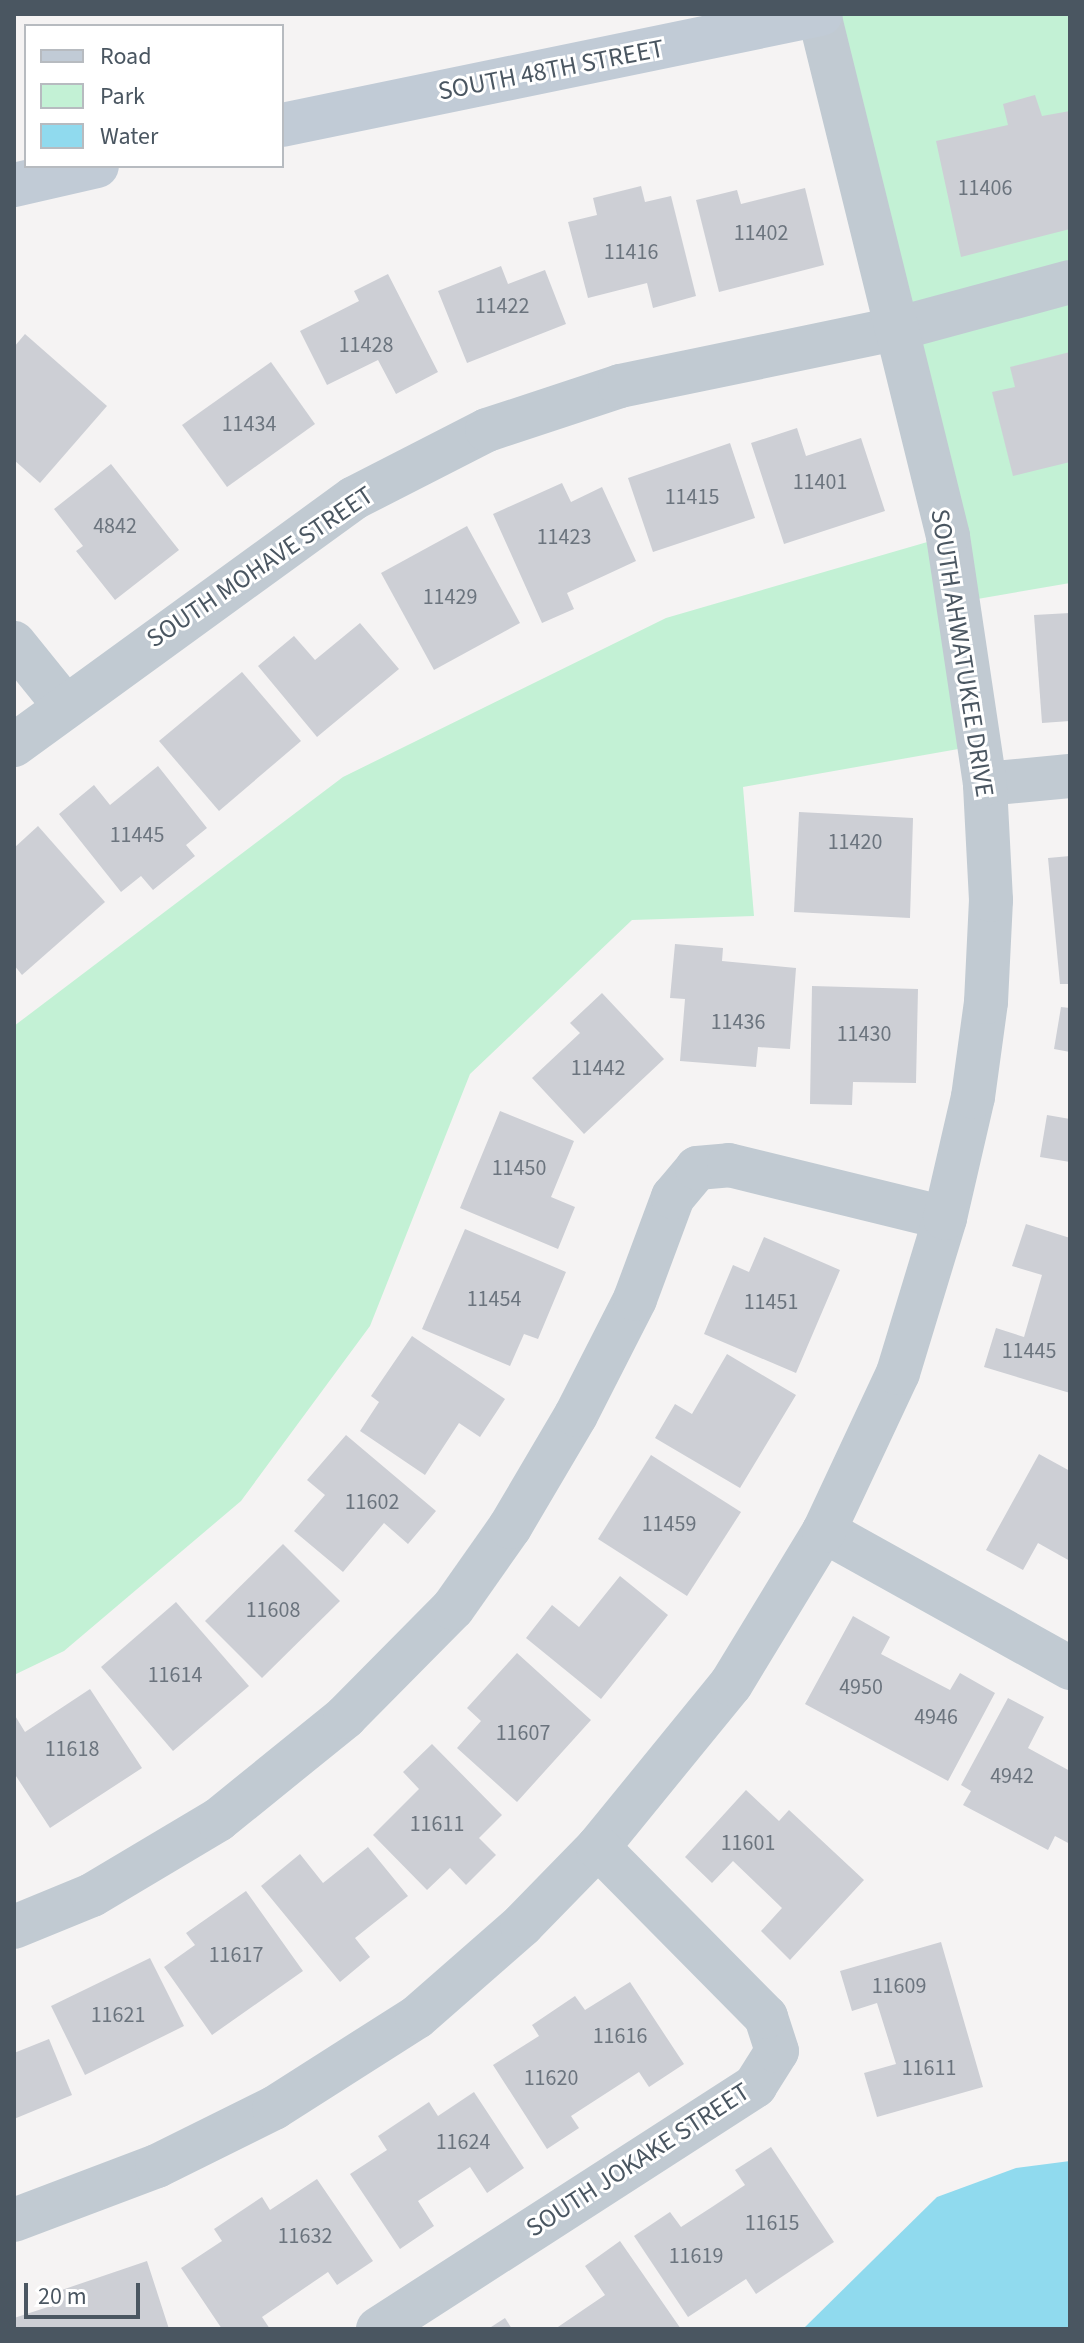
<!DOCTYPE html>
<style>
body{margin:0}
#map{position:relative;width:1084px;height:2343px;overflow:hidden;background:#f5f3f3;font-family:"Source Sans 3",sans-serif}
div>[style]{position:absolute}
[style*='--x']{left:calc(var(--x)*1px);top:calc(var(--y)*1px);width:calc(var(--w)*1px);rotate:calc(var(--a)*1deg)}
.green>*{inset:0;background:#c3f1d5}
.water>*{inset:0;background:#90daee}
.building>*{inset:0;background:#cdcfd5}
.minor>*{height:44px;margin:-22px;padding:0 22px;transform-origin:22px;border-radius:22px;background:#c1cad2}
.secondary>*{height:44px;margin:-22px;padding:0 22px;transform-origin:22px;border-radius:22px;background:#c1cbd6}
span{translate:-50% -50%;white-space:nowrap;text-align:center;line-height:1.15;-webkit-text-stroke:6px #fff;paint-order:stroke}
.number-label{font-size:22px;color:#6b747e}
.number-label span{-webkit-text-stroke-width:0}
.street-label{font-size:26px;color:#4a5661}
.frame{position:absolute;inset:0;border:16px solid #4a5661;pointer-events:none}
.legend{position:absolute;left:24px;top:24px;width:260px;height:144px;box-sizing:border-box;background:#fff;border:2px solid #b7bbc0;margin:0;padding:10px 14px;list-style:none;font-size:24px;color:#4a5661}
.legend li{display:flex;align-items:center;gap:16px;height:40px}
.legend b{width:40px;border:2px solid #b7bbc0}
.scale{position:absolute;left:24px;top:2283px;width:116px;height:36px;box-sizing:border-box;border:4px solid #4a5661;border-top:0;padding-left:10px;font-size:24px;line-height:28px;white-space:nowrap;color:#4a5661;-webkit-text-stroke:6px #fff;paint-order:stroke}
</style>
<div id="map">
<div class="green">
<div style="clip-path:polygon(819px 14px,1070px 14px,1070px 583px,960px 602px,981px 745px,743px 787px,754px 916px,632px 920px,470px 1074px,370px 1326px,241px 1501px,64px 1651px,14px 1675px,14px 1026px,343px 777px,666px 618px,948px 536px)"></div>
</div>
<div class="water">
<div style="clip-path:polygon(1070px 2161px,1070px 2329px,803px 2329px,937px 2197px,1016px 2168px)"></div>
</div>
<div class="building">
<div style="clip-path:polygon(1035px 95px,1042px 116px,1070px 111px,1070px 229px,961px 257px,936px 141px,1008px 125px,1003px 104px)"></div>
<div style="clip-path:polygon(641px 186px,645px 202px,671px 196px,696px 296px,653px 308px,647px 283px,588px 298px,568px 222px,597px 215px,593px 198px)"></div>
<div style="clip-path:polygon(805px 188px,824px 265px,719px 292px,696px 200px,737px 190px,741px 204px)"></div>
<div style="clip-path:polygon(501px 266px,508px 284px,545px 270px,566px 324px,467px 363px,438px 291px)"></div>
<div style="clip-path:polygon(388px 274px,438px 372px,396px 394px,378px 360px,327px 385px,300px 331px,359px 301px,354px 291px)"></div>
<div style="clip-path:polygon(25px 334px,107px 406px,40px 483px,14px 460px,14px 347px)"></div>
<div style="clip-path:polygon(1070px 352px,1070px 462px,1013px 476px,992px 392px,1015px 387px,1010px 367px)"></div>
<div style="clip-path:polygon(271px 362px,315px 424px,227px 487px,182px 425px)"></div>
<div style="clip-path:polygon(797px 428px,806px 456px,861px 438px,885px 511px,784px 544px,751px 443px)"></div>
<div style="clip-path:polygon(730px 443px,755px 518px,653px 552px,628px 478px)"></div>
<div style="clip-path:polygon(111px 464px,179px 550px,115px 600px,76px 551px,83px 546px,54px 509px)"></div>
<div style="clip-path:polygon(562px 483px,571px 502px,602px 487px,636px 561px,567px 593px,574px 609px,542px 623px,493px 514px)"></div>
<div style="clip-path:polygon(467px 526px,520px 623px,434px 670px,381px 573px)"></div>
<div style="clip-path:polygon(1070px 613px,1070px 721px,1042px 723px,1034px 615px)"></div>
<div style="clip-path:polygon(360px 623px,399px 669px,317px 737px,258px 666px,294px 636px,315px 660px)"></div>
<div style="clip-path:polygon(242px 672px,301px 741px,219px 811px,159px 741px)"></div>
<div style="clip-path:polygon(158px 766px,207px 828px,186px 845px,195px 856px,153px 890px,141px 876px,121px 892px,59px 814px,94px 785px,110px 805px)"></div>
<div style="clip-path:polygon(799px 812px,913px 818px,910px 918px,794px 912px)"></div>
<div style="clip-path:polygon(38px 826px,105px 902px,22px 975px,14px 965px,14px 848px)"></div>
<div style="clip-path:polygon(1070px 856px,1070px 984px,1060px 984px,1048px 858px)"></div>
<div style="clip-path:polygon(675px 944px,723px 948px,722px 961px,796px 968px,790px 1049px,758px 1047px,756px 1067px,680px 1061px,685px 999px,670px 998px)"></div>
<div style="clip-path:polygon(812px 986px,918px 989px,916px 1083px,853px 1082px,852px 1105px,810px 1104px)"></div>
<div style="clip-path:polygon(602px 993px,664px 1059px,584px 1134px,532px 1078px,580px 1033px,570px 1023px)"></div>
<div style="clip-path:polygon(1061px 1007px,1070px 1008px,1070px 1052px,1054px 1049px)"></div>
<div style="clip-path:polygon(500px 1111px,574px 1141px,551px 1197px,575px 1207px,558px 1249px,460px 1208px)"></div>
<div style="clip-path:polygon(1047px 1115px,1070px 1119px,1070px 1162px,1040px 1157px)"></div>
<div style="clip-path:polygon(1026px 1224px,1070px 1238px,1070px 1393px,984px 1367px,996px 1328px,1024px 1337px,1042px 1275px,1012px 1266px)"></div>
<div style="clip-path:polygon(465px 1229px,566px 1272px,538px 1339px,524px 1334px,510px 1366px,422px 1329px)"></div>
<div style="clip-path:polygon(764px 1237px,840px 1270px,796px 1373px,704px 1334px,733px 1265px,749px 1272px)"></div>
<div style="clip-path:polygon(412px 1336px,505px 1399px,480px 1437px,459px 1423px,425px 1475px,360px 1431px,379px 1402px,371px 1396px)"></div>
<div style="clip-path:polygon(727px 1354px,796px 1395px,740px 1488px,655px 1438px,675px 1404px,692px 1414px)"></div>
<div style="clip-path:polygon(346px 1435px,436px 1511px,408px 1544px,384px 1523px,343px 1572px,294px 1531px,325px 1495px,307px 1480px)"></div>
<div style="clip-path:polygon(1039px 1454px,1070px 1471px,1070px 1561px,1038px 1543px,1023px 1570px,986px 1550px)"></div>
<div style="clip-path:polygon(651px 1455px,741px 1512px,687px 1596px,598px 1539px)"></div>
<div style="clip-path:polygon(283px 1544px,340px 1601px,262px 1678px,205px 1621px)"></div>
<div style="clip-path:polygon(620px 1576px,668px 1615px,601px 1699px,526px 1638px,552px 1605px,579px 1627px)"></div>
<div style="clip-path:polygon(176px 1602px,249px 1686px,173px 1751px,101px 1667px)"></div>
<div style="clip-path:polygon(853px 1616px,890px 1637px,881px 1654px,950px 1690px,960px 1673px,995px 1693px,948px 1781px,805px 1704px)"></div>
<div style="clip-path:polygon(517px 1653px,591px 1720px,517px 1802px,457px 1748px,481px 1721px,467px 1708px)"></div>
<div style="clip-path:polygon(90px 1689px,142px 1768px,50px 1828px,14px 1773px,14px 1714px,25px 1732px)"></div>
<div style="clip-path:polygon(1008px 1698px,1044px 1717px,1028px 1748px,1070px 1771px,1070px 1844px,1055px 1836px,1048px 1850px,963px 1805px,971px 1791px,961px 1785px)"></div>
<div style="clip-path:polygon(432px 1744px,502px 1815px,479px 1838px,496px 1855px,466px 1885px,450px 1868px,427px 1890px,373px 1835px,419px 1789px,403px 1772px)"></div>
<div style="clip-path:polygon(746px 1790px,779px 1821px,789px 1810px,864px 1880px,790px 1960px,761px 1931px,782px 1908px,733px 1861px,712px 1883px,685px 1857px)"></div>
<div style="clip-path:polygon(368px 1847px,408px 1896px,355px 1938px,370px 1957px,340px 1982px,261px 1886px,300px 1854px,323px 1883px)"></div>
<div style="clip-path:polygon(246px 1891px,303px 1971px,212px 2035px,164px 1967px,195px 1945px,186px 1933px)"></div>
<div style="clip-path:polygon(941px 1942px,983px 2087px,877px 2117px,864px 2073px,896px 2064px,877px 2003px,852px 2011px,840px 1971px)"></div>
<div style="clip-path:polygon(150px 1958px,184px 2026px,85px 2075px,51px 2006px)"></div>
<div style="clip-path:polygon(630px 1982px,684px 2064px,649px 2087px,639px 2072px,571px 2116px,579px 2128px,547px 2149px,493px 2065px,539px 2036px,532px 2025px,575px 1996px,585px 2010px)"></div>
<div style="clip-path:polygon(49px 2039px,72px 2095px,14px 2119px,14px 2053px)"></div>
<div style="clip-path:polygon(474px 2092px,524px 2168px,487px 2193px,470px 2167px,418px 2201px,434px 2226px,400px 2249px,350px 2174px,387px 2150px,378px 2136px,429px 2102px,438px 2116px)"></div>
<div style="clip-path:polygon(771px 2147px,834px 2242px,756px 2294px,746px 2279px,688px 2317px,634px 2236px,670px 2212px,681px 2227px,712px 2207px,745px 2185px,735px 2170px)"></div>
<div style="clip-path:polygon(317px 2179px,373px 2261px,337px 2285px,328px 2272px,262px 2317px,270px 2329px,222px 2329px,181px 2268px,222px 2241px,214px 2229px,262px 2197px,270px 2210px)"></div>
<div style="clip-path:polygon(620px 2241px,681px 2329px,555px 2329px,605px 2295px,585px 2266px)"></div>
<div style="clip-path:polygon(147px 2261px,169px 2329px,14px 2329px,14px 2318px,51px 2306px,47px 2295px)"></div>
<div style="clip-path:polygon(505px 2318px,512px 2329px,488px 2329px)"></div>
</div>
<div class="minor">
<div style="--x:14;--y:643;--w:80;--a:51.1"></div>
<div style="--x:14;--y:745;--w:420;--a:-36"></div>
<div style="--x:354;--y:498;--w:149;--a:-27.1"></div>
<div style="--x:487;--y:430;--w:140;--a:-18.3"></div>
<div style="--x:620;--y:386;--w:282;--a:-11.7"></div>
<div style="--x:896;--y:329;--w:180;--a:-15.1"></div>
<div style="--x:985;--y:784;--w:85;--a:-5.4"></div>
<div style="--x:824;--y:1531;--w:282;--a:29.1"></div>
<div style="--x:14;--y:1927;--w:84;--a:-22.3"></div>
<div style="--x:92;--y:1895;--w:147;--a:-30.8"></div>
<div style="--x:218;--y:1820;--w:164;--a:-39"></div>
<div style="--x:345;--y:1717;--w:153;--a:-45.3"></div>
<div style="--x:453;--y:1608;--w:99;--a:-54.9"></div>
<div style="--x:510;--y:1527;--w:130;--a:-59.5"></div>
<div style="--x:576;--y:1415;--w:130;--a:-63"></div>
<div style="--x:635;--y:1299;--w:109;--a:-69.6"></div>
<div style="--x:673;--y:1197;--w:38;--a:-50"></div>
<div style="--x:697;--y:1168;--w:32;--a:-5"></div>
<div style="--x:729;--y:1165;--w:222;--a:13.8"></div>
<div style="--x:14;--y:2220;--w:153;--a:-20.7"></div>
<div style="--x:157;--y:2166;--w:131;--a:-26.4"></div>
<div style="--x:274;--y:2108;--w:169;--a:-32.5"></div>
<div style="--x:417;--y:2017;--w:140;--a:-41.2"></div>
<div style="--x:522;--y:1925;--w:109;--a:-45.7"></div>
<div style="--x:598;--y:1847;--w:210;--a:-50.8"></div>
<div style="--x:731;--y:1684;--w:179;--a:-58.7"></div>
<div style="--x:824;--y:1531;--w:174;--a:-64.9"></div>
<div style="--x:898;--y:1373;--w:162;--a:-73.1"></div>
<div style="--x:945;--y:1218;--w:124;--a:-77"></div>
<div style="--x:973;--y:1097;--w:96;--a:-82.2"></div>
<div style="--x:986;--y:1002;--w:102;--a:-87.2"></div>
<div style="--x:991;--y:900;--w:116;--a:-93"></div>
<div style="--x:985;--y:784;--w:251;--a:-98.5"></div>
<div style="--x:948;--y:536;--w:538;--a:-103.88"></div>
<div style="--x:378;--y:2329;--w:449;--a:-32.8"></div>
<div style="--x:755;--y:2086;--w:41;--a:-57.8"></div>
<div style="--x:777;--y:2051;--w:36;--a:-108"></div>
<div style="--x:766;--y:2017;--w:239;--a:-134.7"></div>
</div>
<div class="secondary">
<div style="--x:282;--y:125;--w:550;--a:-11.64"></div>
<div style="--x:14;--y:185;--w:85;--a:-12.9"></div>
</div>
<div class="number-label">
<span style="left:985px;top:189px">11406</span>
<span style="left:761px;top:234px">11402</span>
<span style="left:631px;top:253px">11416</span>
<span style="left:502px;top:307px">11422</span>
<span style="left:366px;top:346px">11428</span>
<span style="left:249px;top:425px">11434</span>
<span style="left:820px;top:483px">11401</span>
<span style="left:692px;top:498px">11415</span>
<span style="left:115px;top:527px">4842</span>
<span style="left:564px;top:538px">11423</span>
<span style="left:450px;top:598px">11429</span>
<span style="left:137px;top:836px">11445</span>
<span style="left:855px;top:843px">11420</span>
<span style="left:738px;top:1023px">11436</span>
<span style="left:864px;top:1035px">11430</span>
<span style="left:598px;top:1069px">11442</span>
<span style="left:519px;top:1169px">11450</span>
<span style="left:494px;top:1300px">11454</span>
<span style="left:771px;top:1303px">11451</span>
<span style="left:1029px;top:1352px">11445</span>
<span style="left:372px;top:1503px">11602</span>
<span style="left:669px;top:1525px">11459</span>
<span style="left:273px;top:1611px">11608</span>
<span style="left:175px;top:1676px">11614</span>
<span style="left:861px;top:1688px">4950</span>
<span style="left:936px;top:1718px">4946</span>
<span style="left:523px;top:1734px">11607</span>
<span style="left:72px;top:1750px">11618</span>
<span style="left:1012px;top:1777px">4942</span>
<span style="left:437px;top:1825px">11611</span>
<span style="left:748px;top:1844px">11601</span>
<span style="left:236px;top:1956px">11617</span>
<span style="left:899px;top:1987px">11609</span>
<span style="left:118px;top:2016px">11621</span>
<span style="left:620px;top:2037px">11616</span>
<span style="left:929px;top:2069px">11611</span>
<span style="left:551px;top:2079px">11620</span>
<span style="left:463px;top:2143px">11624</span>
<span style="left:772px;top:2224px">11615</span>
<span style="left:305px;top:2237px">11632</span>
<span style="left:696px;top:2257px">11619</span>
</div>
<div class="street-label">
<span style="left:551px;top:70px;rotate:-11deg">SOUTH 48TH STREET</span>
<span style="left:260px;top:567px;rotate:-34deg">SOUTH MOHAVE STREET</span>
<span style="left:962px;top:653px;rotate:81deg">SOUTH AHWATUKEE DRIVE</span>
<span style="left:638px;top:2160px;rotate:-33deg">SOUTH JOKAKE STREET</span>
</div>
<div class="frame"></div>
<ul class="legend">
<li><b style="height:10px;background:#c1cbd6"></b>Road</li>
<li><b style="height:22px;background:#c3f1d5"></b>Park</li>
<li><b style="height:22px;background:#90daee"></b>Water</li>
</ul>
<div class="scale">20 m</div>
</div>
